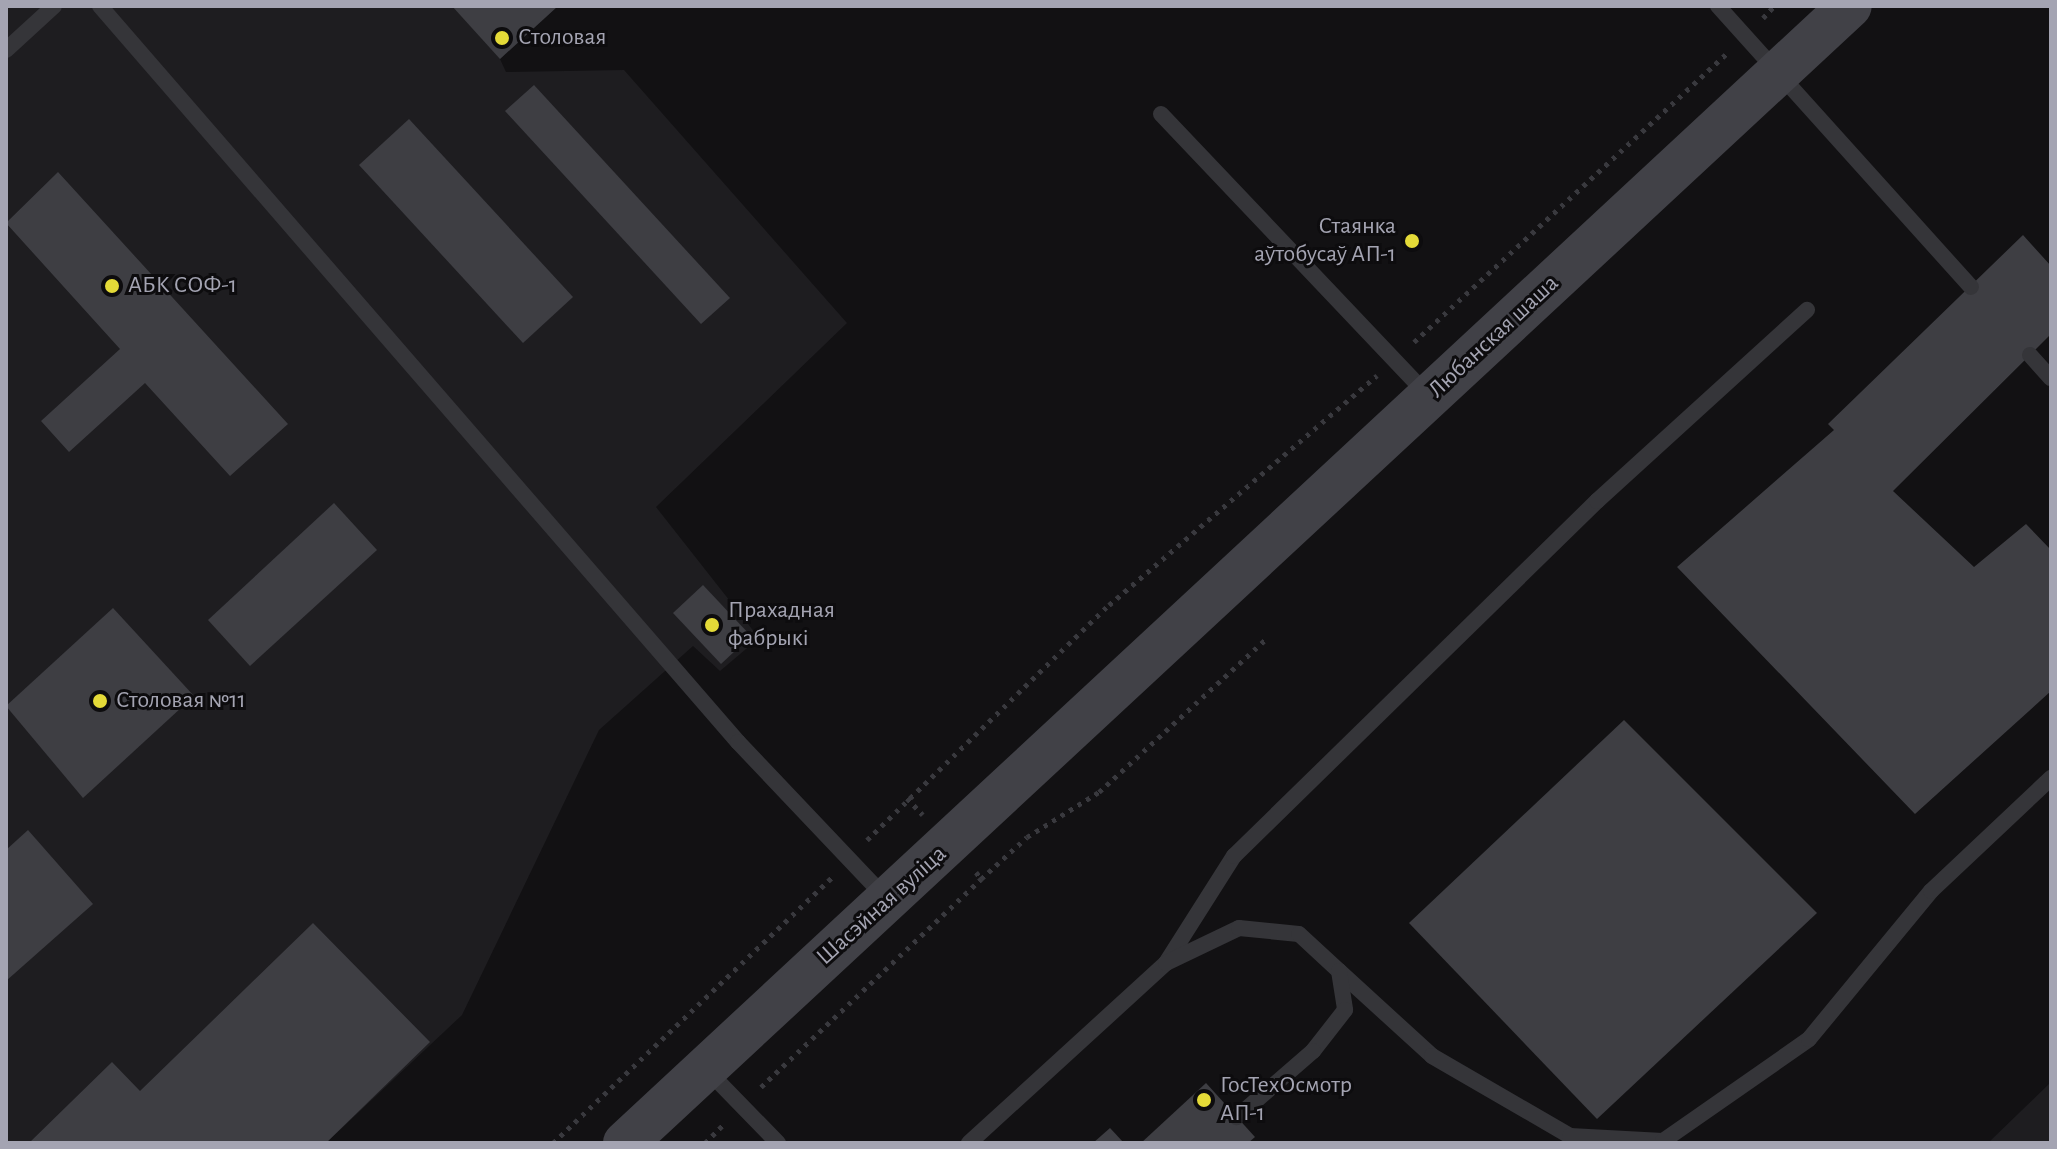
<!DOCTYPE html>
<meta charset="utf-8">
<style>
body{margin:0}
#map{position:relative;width:2057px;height:1149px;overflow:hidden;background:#121113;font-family:"Alegreya Sans",sans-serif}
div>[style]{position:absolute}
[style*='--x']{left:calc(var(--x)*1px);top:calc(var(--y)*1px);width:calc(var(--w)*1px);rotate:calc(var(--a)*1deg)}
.built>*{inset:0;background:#1e1d20}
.building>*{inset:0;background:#3e3e43}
.path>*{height:5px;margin-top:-2.5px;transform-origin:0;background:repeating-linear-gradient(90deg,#39393e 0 4px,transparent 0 10px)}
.service>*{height:16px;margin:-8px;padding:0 8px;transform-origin:8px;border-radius:8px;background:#353539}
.secondary>*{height:44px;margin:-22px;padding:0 22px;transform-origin:22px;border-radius:22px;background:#414147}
.dots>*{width:22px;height:22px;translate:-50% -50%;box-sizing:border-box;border:4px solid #0d0c0e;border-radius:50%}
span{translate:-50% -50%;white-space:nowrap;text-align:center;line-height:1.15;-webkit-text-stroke:6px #0d0c0e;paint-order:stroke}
.poi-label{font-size:24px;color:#a4a4b2}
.left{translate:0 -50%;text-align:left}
.right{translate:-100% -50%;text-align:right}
.street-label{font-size:24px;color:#a4a4b2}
.frame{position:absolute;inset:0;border:8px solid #a4a4b2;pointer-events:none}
</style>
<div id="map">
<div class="built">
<div style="clip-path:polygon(6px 6px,558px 6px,500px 59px,506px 72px,624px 70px,847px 323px,656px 507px,759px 638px,720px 671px,693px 646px,599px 730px,462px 1015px,326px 1143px,6px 1143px)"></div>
<div style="clip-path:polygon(2051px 1082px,2051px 1143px,1988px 1143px)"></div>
</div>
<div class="building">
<div style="clip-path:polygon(452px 6px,558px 6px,500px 59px)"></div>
<div style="clip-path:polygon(534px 85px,730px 298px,701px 324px,505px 111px)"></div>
<div style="clip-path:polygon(409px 119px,573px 297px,523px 343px,359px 165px)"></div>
<div style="clip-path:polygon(58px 172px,288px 424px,230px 476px,145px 383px,69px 452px,41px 421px,120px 349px,6px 223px)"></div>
<div style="clip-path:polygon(2023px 235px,2051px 266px,2051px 334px,1893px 491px,1974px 567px,2026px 524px,2051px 550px,2051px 691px,1915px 814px,1677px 567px,1834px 430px,1828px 424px)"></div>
<div style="clip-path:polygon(334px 503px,377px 550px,250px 666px,208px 620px)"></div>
<div style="clip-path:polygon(703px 585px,751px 636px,721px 664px,673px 613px)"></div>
<div style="clip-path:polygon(113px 608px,194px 696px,83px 798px,6px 706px)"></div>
<div style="clip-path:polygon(1624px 720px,1817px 913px,1597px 1119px,1409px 923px)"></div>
<div style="clip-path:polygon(28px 830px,93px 904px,6px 981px,6px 850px)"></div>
<div style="clip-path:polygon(313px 923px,430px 1042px,326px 1143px,29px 1143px,112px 1062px,140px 1091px)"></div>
<div style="clip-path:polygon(1206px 1083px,1255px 1137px,1248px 1143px,1141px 1143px)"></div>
<div style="clip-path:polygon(1110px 1128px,1124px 1143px,1093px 1143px)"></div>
</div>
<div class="path">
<div style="--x:1763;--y:18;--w:16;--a:-47"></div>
<div style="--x:1414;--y:342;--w:426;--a:-42.7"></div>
<div style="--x:907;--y:798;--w:23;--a:47"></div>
<div style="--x:867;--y:840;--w:337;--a:-44.2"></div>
<div style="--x:1109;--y:605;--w:353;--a:-40.6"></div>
<div style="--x:976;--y:872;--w:9;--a:54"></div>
<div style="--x:981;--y:879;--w:62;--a:-42.4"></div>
<div style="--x:1027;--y:837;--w:85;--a:-32"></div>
<div style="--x:1099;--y:792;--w:226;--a:-42.5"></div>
<div style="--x:761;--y:1087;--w:303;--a:-43.4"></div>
<div style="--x:553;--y:1143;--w:387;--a:-43.6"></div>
<div style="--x:705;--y:1143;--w:25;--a:-45"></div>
</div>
<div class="service">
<div style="--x:100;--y:6;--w:974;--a:49.08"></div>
<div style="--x:738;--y:742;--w:216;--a:46.5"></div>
<div style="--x:1718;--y:6;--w:378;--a:48"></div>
<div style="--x:6;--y:50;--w:65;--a:-42.5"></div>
<div style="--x:1161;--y:114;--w:389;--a:46.5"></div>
<div style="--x:2030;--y:355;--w:31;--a:48"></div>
<div style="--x:1166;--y:963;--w:127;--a:-57.6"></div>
<div style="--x:1234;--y:856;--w:508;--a:-44.36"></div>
<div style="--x:1597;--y:501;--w:284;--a:-42.3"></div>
<div style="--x:1339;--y:971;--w:126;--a:42.4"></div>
<div style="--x:1432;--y:1056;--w:160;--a:30.1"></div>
<div style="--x:1570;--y:1136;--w:93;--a:3.1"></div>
<div style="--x:1663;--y:1141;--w:178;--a:-34.9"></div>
<div style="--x:1809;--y:1039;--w:192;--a:-50.5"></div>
<div style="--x:1931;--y:891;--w:165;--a:-43.3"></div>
<div style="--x:707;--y:1070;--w:102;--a:45.8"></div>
<div style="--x:969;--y:1143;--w:267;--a:-42.4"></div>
<div style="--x:1166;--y:963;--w:81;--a:-25.6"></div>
<div style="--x:1239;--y:928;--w:60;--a:5.7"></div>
<div style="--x:1299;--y:934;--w:54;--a:42.8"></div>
<div style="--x:1339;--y:971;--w:39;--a:81"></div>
<div style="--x:1345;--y:1010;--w:52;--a:128"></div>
<div style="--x:1313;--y:1051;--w:101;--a:139"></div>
</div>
<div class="secondary">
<div style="--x:625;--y:1143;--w:1671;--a:-42.87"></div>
</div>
<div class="dots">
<div style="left:502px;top:38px;background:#e4da38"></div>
<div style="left:1412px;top:241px;background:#e4da38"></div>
<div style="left:112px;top:286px;background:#e4da38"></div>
<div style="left:712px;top:625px;background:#e4da38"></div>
<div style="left:100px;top:701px;background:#e4da38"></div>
<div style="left:1204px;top:1100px;background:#e4da38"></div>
</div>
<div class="poi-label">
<span class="left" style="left:518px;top:38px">Столовая</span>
<span class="right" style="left:1396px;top:241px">Стаянка<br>аўтобусаў АП-1</span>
<span class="left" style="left:128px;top:286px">АБК СОФ-1</span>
<span class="left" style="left:728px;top:625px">Прахадная<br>фабрыкі</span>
<span class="left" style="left:116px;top:701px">Столовая №11</span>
<span class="left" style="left:1220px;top:1100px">ГосТехОсмотр<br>АП-1</span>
</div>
<div class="street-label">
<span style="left:1494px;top:337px;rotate:-43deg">Любанская шаша</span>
<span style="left:882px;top:906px;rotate:-42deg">Шасэйная вуліца</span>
</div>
<div class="frame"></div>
</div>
